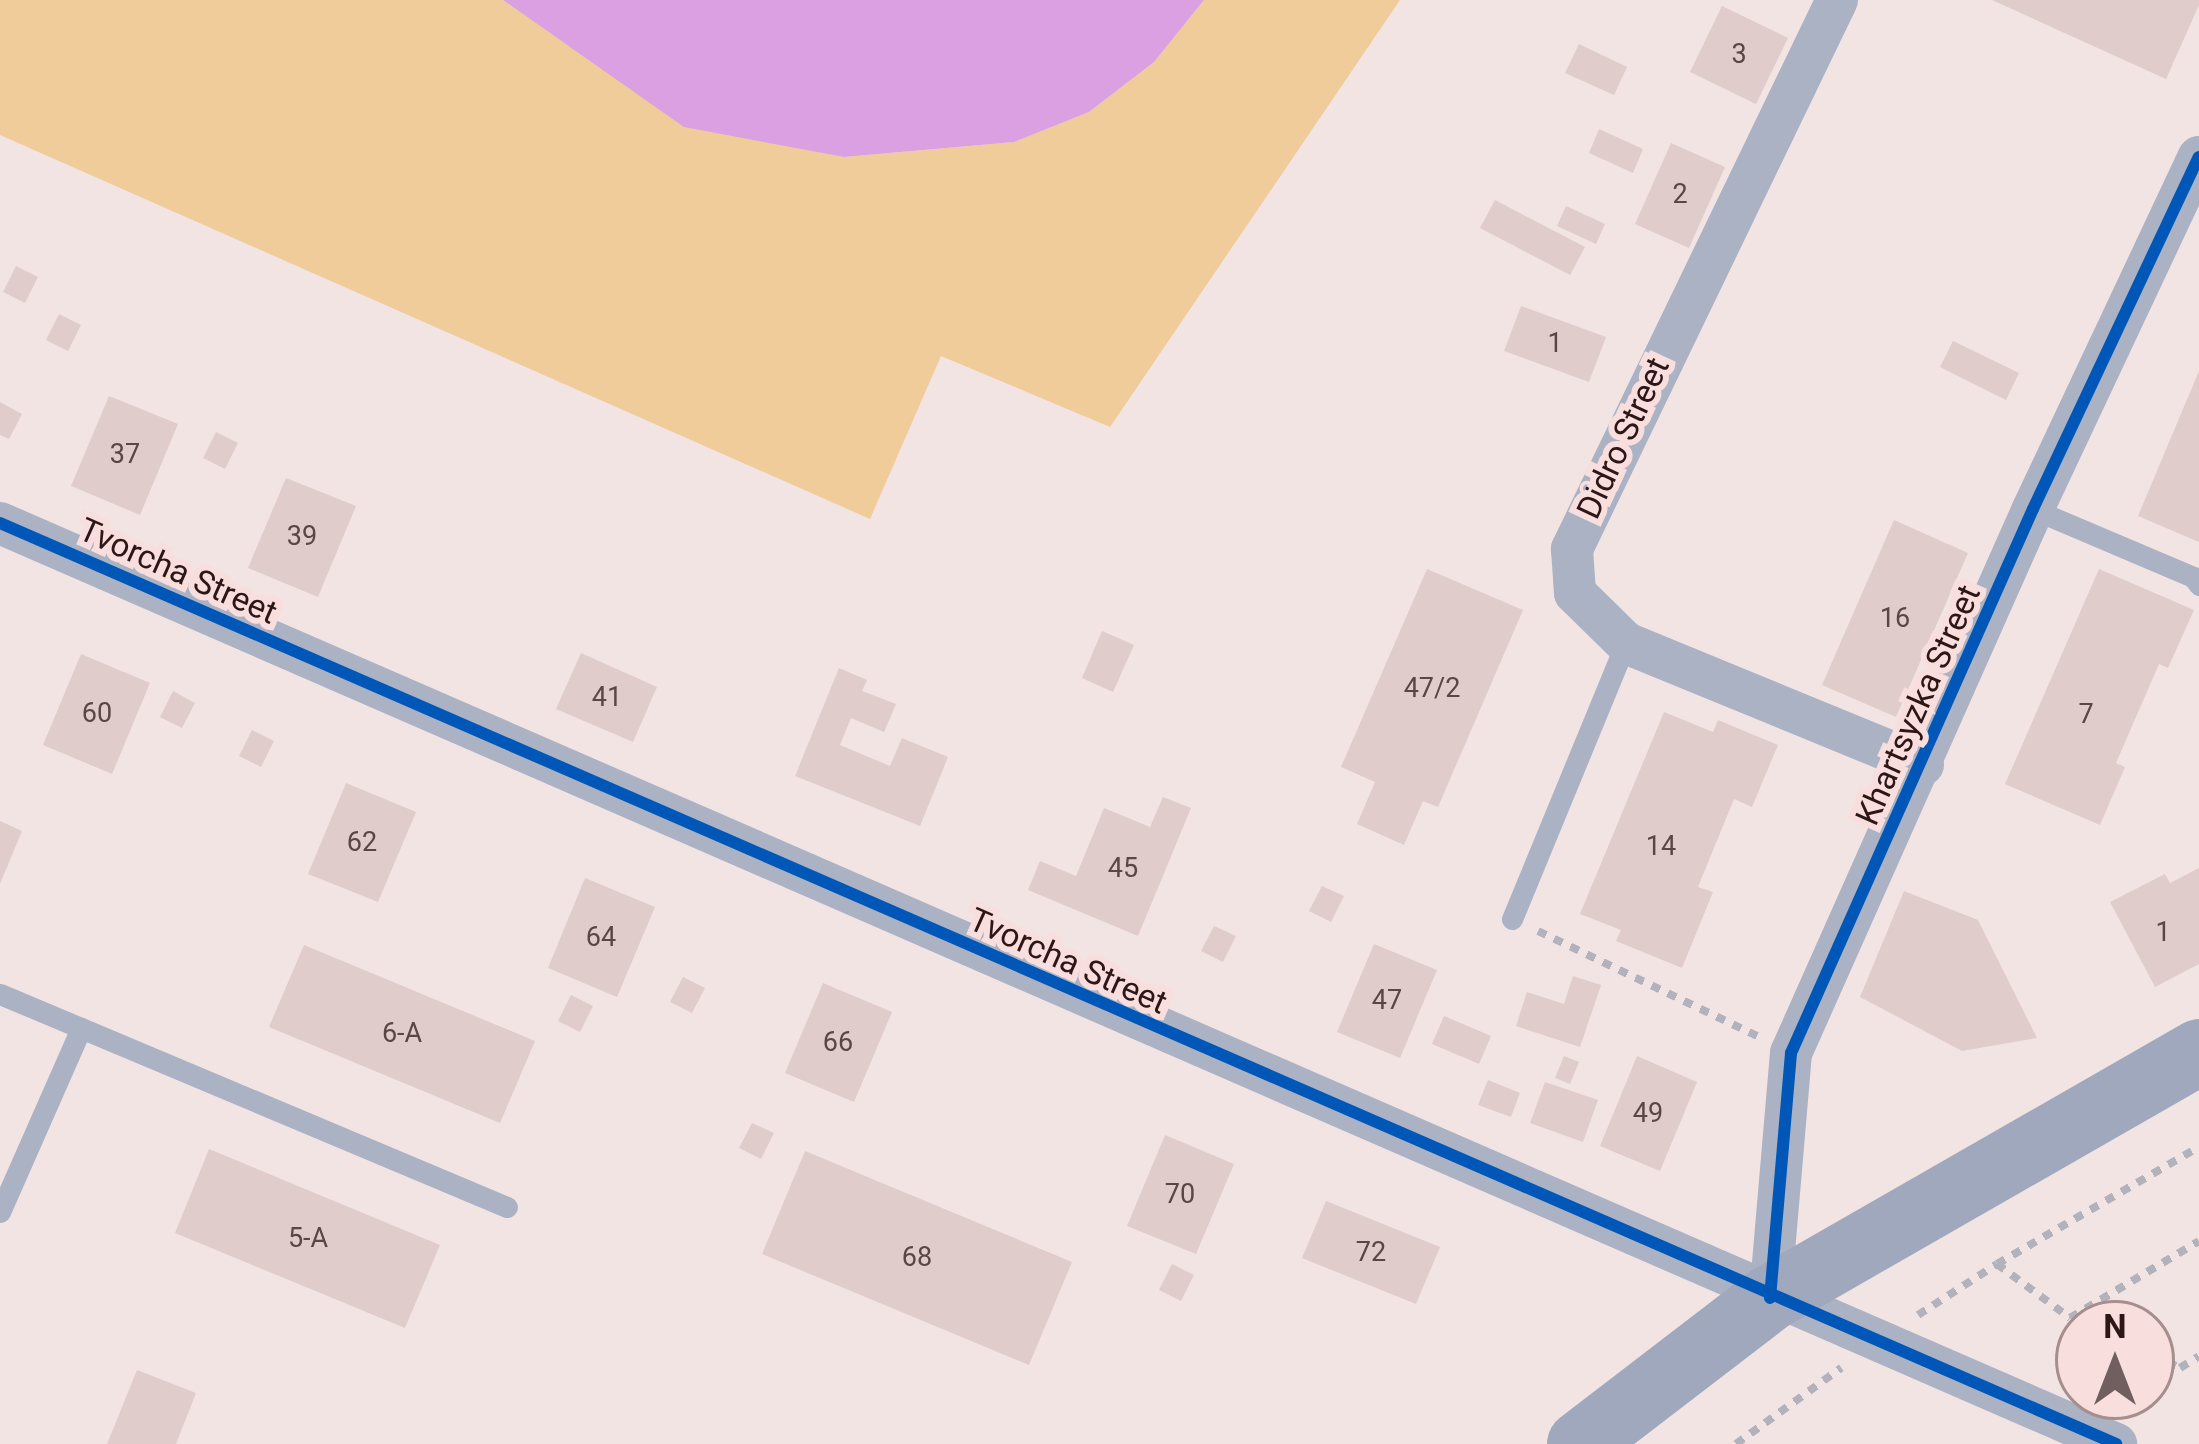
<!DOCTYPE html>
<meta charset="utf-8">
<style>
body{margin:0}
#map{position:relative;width:2199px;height:1444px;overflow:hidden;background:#f2e4e3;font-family:Roboto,sans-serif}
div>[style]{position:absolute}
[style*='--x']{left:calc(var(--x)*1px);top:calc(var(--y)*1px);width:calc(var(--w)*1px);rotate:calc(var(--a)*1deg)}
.green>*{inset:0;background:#efcc9a}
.water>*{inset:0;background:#daa0e1}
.building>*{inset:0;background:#dfcccb}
.path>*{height:8px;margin-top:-4px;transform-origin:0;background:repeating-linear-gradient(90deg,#b1b2bc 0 9px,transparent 0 18px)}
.lane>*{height:21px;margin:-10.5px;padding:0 10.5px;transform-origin:10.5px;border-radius:10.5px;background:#aab2c4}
.street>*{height:42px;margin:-21px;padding:0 21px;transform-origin:21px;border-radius:21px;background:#aab2c4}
.primary>*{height:66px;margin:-33px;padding:0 33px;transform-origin:33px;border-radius:33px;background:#a0a8bd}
.cycleway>*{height:12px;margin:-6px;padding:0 6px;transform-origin:6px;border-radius:6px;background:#0057b8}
span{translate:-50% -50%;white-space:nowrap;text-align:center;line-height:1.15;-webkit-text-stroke:12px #f8dedd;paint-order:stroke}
.number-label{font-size:27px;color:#5a4645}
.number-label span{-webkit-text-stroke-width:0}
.street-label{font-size:33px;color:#2c1616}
.north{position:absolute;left:2055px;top:1300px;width:120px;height:120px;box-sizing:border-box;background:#f8dedd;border:3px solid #a68e8d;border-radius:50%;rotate:0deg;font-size:33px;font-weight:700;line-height:48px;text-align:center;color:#2c1616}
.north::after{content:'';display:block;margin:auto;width:42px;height:54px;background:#715e5e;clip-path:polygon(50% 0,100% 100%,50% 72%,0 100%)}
</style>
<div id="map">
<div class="green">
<div style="clip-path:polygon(0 0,503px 0,599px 67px,717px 132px,844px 157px,1014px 142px,1089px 112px,1154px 62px,1204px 0,1400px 0,1110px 427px,941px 356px,870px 519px,0 135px)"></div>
</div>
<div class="water">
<div style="clip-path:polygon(503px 0,1204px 0,1154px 62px,1089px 112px,1014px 142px,844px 157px,684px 127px)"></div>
</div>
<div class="building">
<div style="clip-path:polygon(1992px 0,2199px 0,2199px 5px,2166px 79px)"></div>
<div style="clip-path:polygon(1722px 6px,1788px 38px,1756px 104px,1690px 72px)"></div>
<div style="clip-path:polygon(1579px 44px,1627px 67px,1614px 95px,1565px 73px)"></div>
<div style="clip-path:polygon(1599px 129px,1643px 149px,1633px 173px,1589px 153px)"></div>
<div style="clip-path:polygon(1671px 143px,1725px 167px,1689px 248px,1635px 224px)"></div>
<div style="clip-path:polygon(1495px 200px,1585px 247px,1570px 275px,1480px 228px)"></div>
<div style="clip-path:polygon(1566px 206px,1605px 224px,1596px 244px,1557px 226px)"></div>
<div style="clip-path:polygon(16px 266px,38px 277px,25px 303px,3px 292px)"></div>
<div style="clip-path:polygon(1521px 306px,1606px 337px,1589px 382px,1504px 351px)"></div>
<div style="clip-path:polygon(59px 314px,81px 325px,68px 351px,46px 340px)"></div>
<div style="clip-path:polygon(1953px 341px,2019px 373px,2006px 400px,1940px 367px)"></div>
<div style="clip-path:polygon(2199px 371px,2199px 542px,2138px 516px)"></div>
<div style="clip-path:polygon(109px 396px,178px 424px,140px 515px,71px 486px)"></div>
<div style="clip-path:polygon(0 402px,22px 414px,9px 439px,0 435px)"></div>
<div style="clip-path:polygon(216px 432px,238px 443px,225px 469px,203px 458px)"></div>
<div style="clip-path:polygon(286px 478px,356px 506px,318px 597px,248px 568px)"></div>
<div style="clip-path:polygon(1894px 520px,1968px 553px,1896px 717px,1822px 685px)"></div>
<div style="clip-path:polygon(1427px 569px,1523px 610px,1438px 807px,1423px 801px,1404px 845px,1357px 824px,1375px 782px,1341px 767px)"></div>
<div style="clip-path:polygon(2099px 569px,2194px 610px,2168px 668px,2159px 664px,2116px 763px,2125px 767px,2100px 825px,2005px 784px)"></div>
<div style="clip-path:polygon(1102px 631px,1134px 645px,1113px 692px,1082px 678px)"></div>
<div style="clip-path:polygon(581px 653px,657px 687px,633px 742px,556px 709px)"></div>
<div style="clip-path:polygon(81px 654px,150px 683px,112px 774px,43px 745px)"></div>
<div style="clip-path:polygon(839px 668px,867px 680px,862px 691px,896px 704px,884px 732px,851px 718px,840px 745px,890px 766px,902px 738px,948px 757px,920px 826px,795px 776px)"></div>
<div style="clip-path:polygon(173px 691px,195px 703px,182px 728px,160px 717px)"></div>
<div style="clip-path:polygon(1664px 712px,1713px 732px,1718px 720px,1778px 745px,1752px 807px,1734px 799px,1698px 887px,1713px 892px,1682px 968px,1616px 941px,1621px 930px,1580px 914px)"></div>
<div style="clip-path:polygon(252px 730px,274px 741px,261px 767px,239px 756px)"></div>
<div style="clip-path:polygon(346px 783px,416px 812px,378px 902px,308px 874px)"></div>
<div style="clip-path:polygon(1163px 797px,1191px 808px,1138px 936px,1028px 890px,1040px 861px,1076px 876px,1104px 808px,1150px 827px)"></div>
<div style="clip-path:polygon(0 821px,22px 831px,0 884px)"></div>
<div style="clip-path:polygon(2199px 868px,2199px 964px,2155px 987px,2110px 902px,2165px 874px,2170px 883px)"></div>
<div style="clip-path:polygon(585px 878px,655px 907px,617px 997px,548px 968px)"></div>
<div style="clip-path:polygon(1322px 886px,1344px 896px,1331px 922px,1309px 911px)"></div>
<div style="clip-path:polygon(1904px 891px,1978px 920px,2037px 1038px,1962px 1051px,1860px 997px)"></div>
<div style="clip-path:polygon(1214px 926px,1236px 936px,1223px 962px,1201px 951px)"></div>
<div style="clip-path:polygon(1374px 944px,1437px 970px,1400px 1058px,1337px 1032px)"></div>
<div style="clip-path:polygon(304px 945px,535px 1041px,500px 1123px,269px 1027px)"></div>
<div style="clip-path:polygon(1573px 976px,1601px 985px,1580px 1047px,1516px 1026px,1527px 992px,1564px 1004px)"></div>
<div style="clip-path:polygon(683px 977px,705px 988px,692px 1013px,670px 1002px)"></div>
<div style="clip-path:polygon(823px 983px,892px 1012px,854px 1102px,785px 1073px)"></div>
<div style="clip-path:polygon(571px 995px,593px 1006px,580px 1032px,558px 1021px)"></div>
<div style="clip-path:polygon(1444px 1016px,1491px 1036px,1479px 1064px,1432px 1044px)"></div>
<div style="clip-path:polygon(1564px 1056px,1579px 1062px,1570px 1084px,1555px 1078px)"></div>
<div style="clip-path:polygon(1637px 1056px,1697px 1082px,1660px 1171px,1600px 1146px)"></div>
<div style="clip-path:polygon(1488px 1080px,1520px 1093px,1511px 1117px,1478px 1105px)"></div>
<div style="clip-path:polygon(1545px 1082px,1598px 1100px,1583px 1142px,1530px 1123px)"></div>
<div style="clip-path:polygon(752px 1123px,774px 1133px,761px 1159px,739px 1148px)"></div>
<div style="clip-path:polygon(1165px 1135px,1234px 1164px,1196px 1254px,1127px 1226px)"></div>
<div style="clip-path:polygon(209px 1149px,440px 1245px,405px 1328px,175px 1233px)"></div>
<div style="clip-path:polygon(805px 1151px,1072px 1262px,1029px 1365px,762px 1254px)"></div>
<div style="clip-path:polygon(1326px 1201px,1440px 1247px,1416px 1304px,1302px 1258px)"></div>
<div style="clip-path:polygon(1172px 1264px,1194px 1275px,1181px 1301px,1159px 1290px)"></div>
<div style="clip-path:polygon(137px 1370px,196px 1393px,176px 1444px,107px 1444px)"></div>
</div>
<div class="path">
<div style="--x:1538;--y:931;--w:243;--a:25.6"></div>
<div style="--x:1997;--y:1264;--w:233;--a:-30.1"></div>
<div style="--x:1918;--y:1315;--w:94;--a:-32.8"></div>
<div style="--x:1997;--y:1264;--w:91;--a:36.5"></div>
<div style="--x:2070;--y:1318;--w:150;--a:-30.8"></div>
<div style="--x:2151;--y:1355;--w:32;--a:24"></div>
<div style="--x:2180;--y:1368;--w:22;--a:-32"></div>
<div style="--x:1736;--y:1444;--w:130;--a:-35.9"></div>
</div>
<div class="lane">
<div style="--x:2033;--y:509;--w:174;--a:23"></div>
<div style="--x:2193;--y:577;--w:10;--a:53"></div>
<div style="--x:1512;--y:919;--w:299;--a:-67.6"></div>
<div style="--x:0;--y:994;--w:88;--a:22.8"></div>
<div style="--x:0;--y:1212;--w:201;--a:-66.2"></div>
<div style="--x:81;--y:1028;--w:462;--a:22.8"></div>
</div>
<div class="street">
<div style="--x:1837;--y:0;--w:610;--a:115.77"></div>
<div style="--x:1572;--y:549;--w:44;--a:86.1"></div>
<div style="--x:1575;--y:593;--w:71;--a:44.4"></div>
<div style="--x:1626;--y:643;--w:321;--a:22.3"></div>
<div style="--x:0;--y:523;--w:2308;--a:23.52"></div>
<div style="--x:1770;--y:1298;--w:246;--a:-85.1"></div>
<div style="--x:1791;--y:1053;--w:595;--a:-66.02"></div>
<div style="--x:2033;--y:509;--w:389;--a:-64.8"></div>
</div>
<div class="primary">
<div style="--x:1580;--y:1444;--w:240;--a:-37.5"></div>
<div style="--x:1770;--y:1298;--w:495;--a:-29.8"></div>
</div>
<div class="cycleway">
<div style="--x:0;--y:523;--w:2308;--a:23.52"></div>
<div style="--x:1770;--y:1298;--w:246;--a:-85.1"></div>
<div style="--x:1791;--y:1053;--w:595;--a:-66.02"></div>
<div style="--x:2033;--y:509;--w:389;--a:-64.8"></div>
</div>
<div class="number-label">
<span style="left:1739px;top:55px">3</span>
<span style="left:1680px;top:195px">2</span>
<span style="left:1555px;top:344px">1</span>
<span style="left:125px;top:455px">37</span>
<span style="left:302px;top:537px">39</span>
<span style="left:1895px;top:619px">16</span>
<span style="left:1432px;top:689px">47/2</span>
<span style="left:607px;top:698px">41</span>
<span style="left:97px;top:714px">60</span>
<span style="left:2086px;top:715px">7</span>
<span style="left:362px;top:843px">62</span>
<span style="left:1661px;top:847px">14</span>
<span style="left:1123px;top:869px">45</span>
<span style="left:2163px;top:933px">1</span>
<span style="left:601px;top:938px">64</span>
<span style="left:1387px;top:1001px">47</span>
<span style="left:402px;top:1034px">6-А</span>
<span style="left:838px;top:1043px">66</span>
<span style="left:1648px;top:1114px">49</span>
<span style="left:1180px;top:1195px">70</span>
<span style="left:308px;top:1239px">5-А</span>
<span style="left:1371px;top:1253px">72</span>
<span style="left:917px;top:1258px">68</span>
</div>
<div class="street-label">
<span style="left:1623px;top:438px;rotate:-65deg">Didro Street</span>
<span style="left:178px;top:571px;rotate:24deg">Tvorcha Street</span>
<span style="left:1918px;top:705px;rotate:-66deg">Khartsyzka Street</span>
<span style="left:1068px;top:961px;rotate:24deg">Tvorcha Street</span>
</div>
<div class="north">N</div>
</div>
